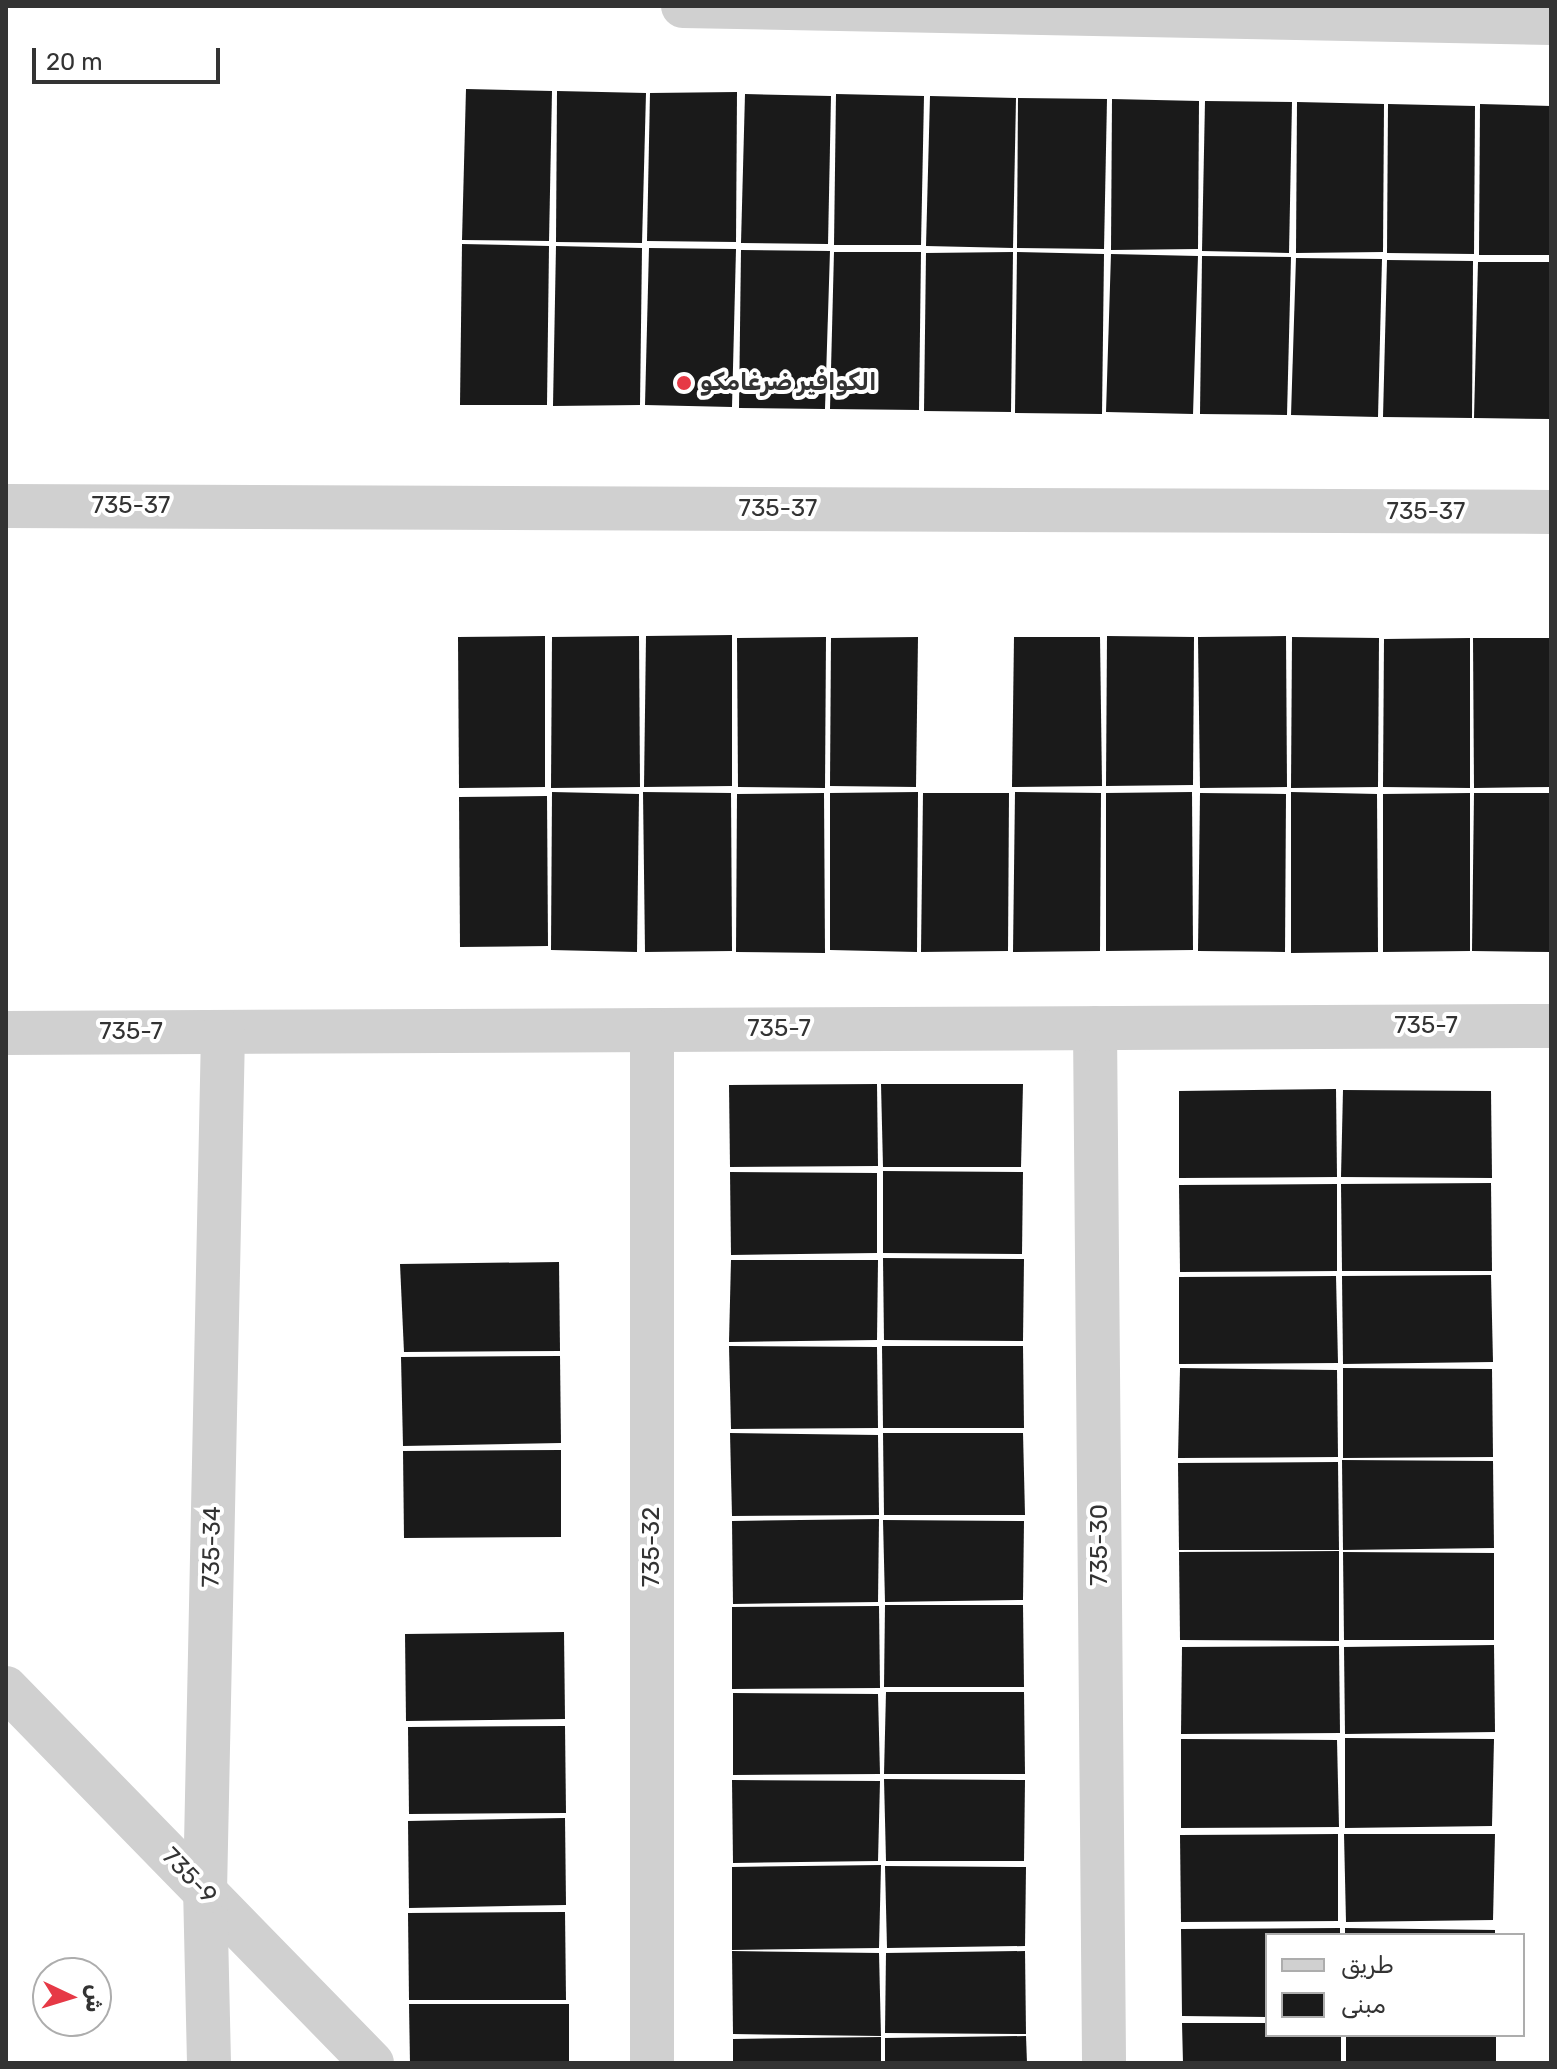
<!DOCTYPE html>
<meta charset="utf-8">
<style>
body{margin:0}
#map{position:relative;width:1557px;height:2069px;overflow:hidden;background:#fff;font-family:Rubik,Cairo,sans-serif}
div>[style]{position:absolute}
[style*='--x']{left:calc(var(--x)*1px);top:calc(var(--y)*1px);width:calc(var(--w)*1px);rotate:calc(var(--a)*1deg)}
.building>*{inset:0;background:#1a1a1a}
.street>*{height:44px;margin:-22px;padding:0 22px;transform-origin:22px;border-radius:22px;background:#d0d0d0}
.dots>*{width:22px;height:22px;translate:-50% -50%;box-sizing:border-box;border:4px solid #fff;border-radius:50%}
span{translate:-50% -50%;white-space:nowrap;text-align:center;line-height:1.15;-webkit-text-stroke:8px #fff;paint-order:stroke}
.poi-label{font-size:24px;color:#333;font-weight:700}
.left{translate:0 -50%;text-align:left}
.street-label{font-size:24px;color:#333}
.frame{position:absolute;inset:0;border:8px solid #333;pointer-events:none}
.legend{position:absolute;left:1265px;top:1933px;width:260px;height:104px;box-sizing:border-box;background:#fff;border:2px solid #adadad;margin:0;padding:10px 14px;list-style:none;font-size:24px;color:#333}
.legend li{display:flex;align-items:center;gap:16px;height:40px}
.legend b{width:40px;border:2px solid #adadad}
.north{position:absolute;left:32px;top:1957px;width:80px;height:80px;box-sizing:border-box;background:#fff;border:2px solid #adadad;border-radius:50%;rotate:94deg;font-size:22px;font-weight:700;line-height:32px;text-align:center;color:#333}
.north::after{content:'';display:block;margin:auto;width:28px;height:36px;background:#e63946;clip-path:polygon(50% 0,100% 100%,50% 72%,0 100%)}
.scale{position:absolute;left:32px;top:48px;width:188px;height:36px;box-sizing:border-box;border:4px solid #333;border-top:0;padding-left:10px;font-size:24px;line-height:28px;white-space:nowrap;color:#333;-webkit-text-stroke:6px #fff;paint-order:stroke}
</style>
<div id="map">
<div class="building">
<div style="clip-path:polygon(466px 89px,552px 91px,549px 241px,462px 240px)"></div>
<div style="clip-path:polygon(557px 91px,646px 93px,642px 243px,556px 242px)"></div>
<div style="clip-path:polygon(737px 92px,736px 242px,647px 241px,650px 93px)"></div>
<div style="clip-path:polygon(745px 94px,831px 96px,828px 244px,741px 243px)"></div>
<div style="clip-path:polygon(836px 94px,924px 96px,921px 245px,834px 245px)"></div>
<div style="clip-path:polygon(930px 96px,1016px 98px,1013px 248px,926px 246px)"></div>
<div style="clip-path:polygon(1018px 98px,1107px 99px,1104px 249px,1017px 248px)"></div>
<div style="clip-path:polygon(1112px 99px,1199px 101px,1198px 249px,1111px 250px)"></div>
<div style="clip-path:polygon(1205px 101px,1292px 102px,1289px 253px,1202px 251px)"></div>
<div style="clip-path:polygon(1297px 102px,1384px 104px,1383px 252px,1296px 253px)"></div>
<div style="clip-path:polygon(1388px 104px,1475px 106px,1474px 254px,1387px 253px)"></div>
<div style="clip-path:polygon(1480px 104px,1551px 106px,1551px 255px,1479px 255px)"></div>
<div style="clip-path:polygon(462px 244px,549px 246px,547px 405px,460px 405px)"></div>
<div style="clip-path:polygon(556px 246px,642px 248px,640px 405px,553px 406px)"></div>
<div style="clip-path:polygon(649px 248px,736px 249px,732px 407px,645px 405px)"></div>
<div style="clip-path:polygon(741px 250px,830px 251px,825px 409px,739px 408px)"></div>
<div style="clip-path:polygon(834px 252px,921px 252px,919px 410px,830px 409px)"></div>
<div style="clip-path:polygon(1013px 252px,1011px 412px,924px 411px,926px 253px)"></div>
<div style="clip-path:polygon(1017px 252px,1104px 254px,1102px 414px,1015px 413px)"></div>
<div style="clip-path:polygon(1111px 254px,1198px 256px,1193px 414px,1106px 412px)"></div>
<div style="clip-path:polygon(1202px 256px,1291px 257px,1287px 415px,1200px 414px)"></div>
<div style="clip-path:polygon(1296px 258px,1382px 259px,1378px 417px,1291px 415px)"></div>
<div style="clip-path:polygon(1387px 260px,1473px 261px,1472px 418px,1383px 417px)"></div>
<div style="clip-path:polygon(1478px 262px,1551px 262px,1551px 419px,1474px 418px)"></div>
<div style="clip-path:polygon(732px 635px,732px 786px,644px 787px,646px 636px)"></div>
<div style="clip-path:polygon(545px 636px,545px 787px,459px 788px,458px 637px)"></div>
<div style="clip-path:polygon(639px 636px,640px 787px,551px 788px,552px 637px)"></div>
<div style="clip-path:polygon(1107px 636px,1194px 637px,1193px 785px,1106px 786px)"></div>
<div style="clip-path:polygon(1286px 636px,1287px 787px,1200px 788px,1198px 637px)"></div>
<div style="clip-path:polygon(826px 637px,825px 788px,738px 787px,737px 638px)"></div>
<div style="clip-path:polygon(918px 637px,916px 787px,830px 786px,831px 638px)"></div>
<div style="clip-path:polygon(1014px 637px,1100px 637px,1102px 786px,1012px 787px)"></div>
<div style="clip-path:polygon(1292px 637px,1379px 638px,1378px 787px,1291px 788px)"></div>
<div style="clip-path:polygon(1470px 638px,1470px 788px,1383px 787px,1384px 639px)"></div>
<div style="clip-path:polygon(1473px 638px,1551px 638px,1551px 787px,1474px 788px)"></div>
<div style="clip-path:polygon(552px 792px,639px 794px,637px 952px,551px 950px)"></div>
<div style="clip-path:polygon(643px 792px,731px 793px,732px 951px,645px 952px)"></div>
<div style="clip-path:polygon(918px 792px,917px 952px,830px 950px,830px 793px)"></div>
<div style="clip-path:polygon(1015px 792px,1101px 793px,1100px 951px,1013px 952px)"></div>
<div style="clip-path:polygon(1192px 792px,1193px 950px,1106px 951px,1106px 793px)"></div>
<div style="clip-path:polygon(1291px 792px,1377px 794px,1378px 952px,1291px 953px)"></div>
<div style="clip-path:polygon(824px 793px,825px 953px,736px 952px,737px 794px)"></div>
<div style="clip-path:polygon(923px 793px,1009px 793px,1008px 951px,921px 952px)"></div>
<div style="clip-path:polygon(1200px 793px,1286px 794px,1285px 952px,1198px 951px)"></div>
<div style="clip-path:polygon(1470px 793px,1470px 951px,1383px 952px,1383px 794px)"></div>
<div style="clip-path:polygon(1474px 793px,1551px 793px,1551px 952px,1472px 951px)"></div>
<div style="clip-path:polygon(547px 796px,548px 946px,460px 947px,459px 797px)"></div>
<div style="clip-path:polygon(877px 1084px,878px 1166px,730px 1167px,729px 1085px)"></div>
<div style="clip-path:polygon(881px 1084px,1023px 1084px,1021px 1167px,883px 1167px)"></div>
<div style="clip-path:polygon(1336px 1089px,1337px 1177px,1179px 1178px,1179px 1091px)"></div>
<div style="clip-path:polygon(1343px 1090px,1491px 1091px,1492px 1178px,1341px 1177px)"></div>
<div style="clip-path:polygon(883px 1171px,1023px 1172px,1022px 1254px,883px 1253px)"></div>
<div style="clip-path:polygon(730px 1172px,877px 1173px,877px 1253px,731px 1255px)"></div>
<div style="clip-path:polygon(1491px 1183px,1492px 1271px,1342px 1271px,1341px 1184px)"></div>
<div style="clip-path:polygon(1337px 1184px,1337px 1271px,1180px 1272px,1179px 1185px)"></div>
<div style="clip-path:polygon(883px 1258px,1024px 1259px,1023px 1341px,884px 1340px)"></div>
<div style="clip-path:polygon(731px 1260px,878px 1260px,877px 1340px,729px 1342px)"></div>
<div style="clip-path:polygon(559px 1262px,560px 1351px,404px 1352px,400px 1264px)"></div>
<div style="clip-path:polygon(1491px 1275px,1493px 1362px,1343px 1364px,1342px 1276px)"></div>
<div style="clip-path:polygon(1336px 1276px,1338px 1363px,1179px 1364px,1179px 1277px)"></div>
<div style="clip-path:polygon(729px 1346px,877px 1347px,878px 1428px,731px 1429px)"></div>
<div style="clip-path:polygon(882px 1346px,1023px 1346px,1024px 1428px,883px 1428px)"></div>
<div style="clip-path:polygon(560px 1356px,561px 1443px,403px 1446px,401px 1357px)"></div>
<div style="clip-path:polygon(1180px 1368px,1337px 1370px,1338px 1457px,1178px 1458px)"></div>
<div style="clip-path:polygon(1343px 1368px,1492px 1369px,1493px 1457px,1343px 1458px)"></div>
<div style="clip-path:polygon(730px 1433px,878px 1435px,879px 1515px,732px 1516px)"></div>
<div style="clip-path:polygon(883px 1433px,1023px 1433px,1025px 1515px,884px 1515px)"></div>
<div style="clip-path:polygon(561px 1450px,561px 1537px,404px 1538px,403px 1451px)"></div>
<div style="clip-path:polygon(1342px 1460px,1493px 1461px,1494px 1548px,1343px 1550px)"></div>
<div style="clip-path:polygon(1338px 1462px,1339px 1550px,1179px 1550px,1178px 1463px)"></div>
<div style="clip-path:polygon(879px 1519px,878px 1602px,733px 1604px,732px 1521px)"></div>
<div style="clip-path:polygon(883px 1520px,1024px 1521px,1023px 1600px,885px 1602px)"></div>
<div style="clip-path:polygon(1339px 1551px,1339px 1641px,1180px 1640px,1179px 1552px)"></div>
<div style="clip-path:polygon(1343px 1552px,1494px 1553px,1494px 1640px,1344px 1640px)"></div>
<div style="clip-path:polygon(885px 1605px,1023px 1605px,1024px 1687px,884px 1687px)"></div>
<div style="clip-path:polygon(879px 1606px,880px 1688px,732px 1689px,732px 1607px)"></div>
<div style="clip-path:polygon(564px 1632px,565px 1719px,406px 1721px,405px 1634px)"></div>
<div style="clip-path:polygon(1494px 1645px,1495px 1732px,1345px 1734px,1344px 1647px)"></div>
<div style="clip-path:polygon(1339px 1646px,1340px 1733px,1181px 1734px,1182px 1647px)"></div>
<div style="clip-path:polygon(886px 1692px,1024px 1692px,1025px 1774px,884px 1774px)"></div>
<div style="clip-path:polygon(733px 1693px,878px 1694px,880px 1774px,733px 1775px)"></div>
<div style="clip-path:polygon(565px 1726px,566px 1813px,409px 1814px,408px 1727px)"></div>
<div style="clip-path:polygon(1345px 1738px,1494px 1739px,1492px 1826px,1345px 1828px)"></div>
<div style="clip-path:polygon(1181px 1739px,1337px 1740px,1339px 1827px,1181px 1828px)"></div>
<div style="clip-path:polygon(884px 1779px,1025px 1780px,1024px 1861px,886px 1861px)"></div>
<div style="clip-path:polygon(732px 1780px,880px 1781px,878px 1861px,733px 1863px)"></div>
<div style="clip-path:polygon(565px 1818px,566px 1905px,409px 1908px,408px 1821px)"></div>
<div style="clip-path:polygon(1338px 1834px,1338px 1921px,1181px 1922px,1180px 1835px)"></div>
<div style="clip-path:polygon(1344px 1834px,1495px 1834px,1493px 1920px,1346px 1922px)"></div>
<div style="clip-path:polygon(881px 1865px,879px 1948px,732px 1950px,732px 1867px)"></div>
<div style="clip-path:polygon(885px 1866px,1026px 1867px,1025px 1946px,887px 1948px)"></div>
<div style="clip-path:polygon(565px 1912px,566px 2000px,409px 2000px,408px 1913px)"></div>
<div style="clip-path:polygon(1340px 1928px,1340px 1935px,1267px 1935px,1267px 2017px,1182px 2016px,1181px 1929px)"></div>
<div style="clip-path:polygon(1345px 1928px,1495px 1930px,1495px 1935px,1345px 1935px)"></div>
<div style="clip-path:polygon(732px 1951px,879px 1953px,881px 2036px,733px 2034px)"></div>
<div style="clip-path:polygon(1025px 1951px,1026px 2034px,885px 2033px,886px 1953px)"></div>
<div style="clip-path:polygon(409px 2004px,569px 2004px,569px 2063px,410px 2063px)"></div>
<div style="clip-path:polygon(1182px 2023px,1267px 2023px,1267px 2035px,1341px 2035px,1341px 2063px,1183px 2063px)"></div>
<div style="clip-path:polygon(1346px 2035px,1496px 2035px,1496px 2063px,1346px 2063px)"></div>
<div style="clip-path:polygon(1026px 2036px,1027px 2063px,885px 2063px,885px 2038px)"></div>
<div style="clip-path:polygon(881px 2037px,881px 2063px,733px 2063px,733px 2039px)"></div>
</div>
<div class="street">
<div style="--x:683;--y:6;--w:868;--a:1.12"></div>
<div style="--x:6;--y:506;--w:1545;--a:0.22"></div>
<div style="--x:1095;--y:1028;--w:1035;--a:89.5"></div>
<div style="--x:6;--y:1033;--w:1545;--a:-0.26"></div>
<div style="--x:6;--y:1688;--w:524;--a:45.7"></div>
<div style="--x:209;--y:2063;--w:171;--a:-91.3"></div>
<div style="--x:205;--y:1892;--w:860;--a:-88.8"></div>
<div style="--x:652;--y:2063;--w:1033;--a:-90"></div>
</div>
<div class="dots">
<div style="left:684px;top:383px;background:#e63946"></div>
</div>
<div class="poi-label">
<span class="left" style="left:700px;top:383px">الكوافير ضرغامكو</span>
</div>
<div class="street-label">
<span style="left:131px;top:506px">735-37</span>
<span style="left:778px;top:509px">735-37</span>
<span style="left:1426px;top:512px">735-37</span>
<span style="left:1426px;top:1026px">735-7</span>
<span style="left:779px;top:1029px">735-7</span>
<span style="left:131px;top:1032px">735-7</span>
<span style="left:1100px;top:1545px;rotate:-90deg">735-30</span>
<span style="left:212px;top:1547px;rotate:-89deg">735-34</span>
<span style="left:652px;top:1547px;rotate:-90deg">735-32</span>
<span style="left:189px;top:1876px;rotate:46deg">735-9</span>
</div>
<div class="frame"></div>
<ul class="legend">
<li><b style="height:10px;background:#d0d0d0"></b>طريق</li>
<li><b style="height:22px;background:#1a1a1a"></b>مبنى</li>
</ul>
<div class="north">ش</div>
<div class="scale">20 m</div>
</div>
